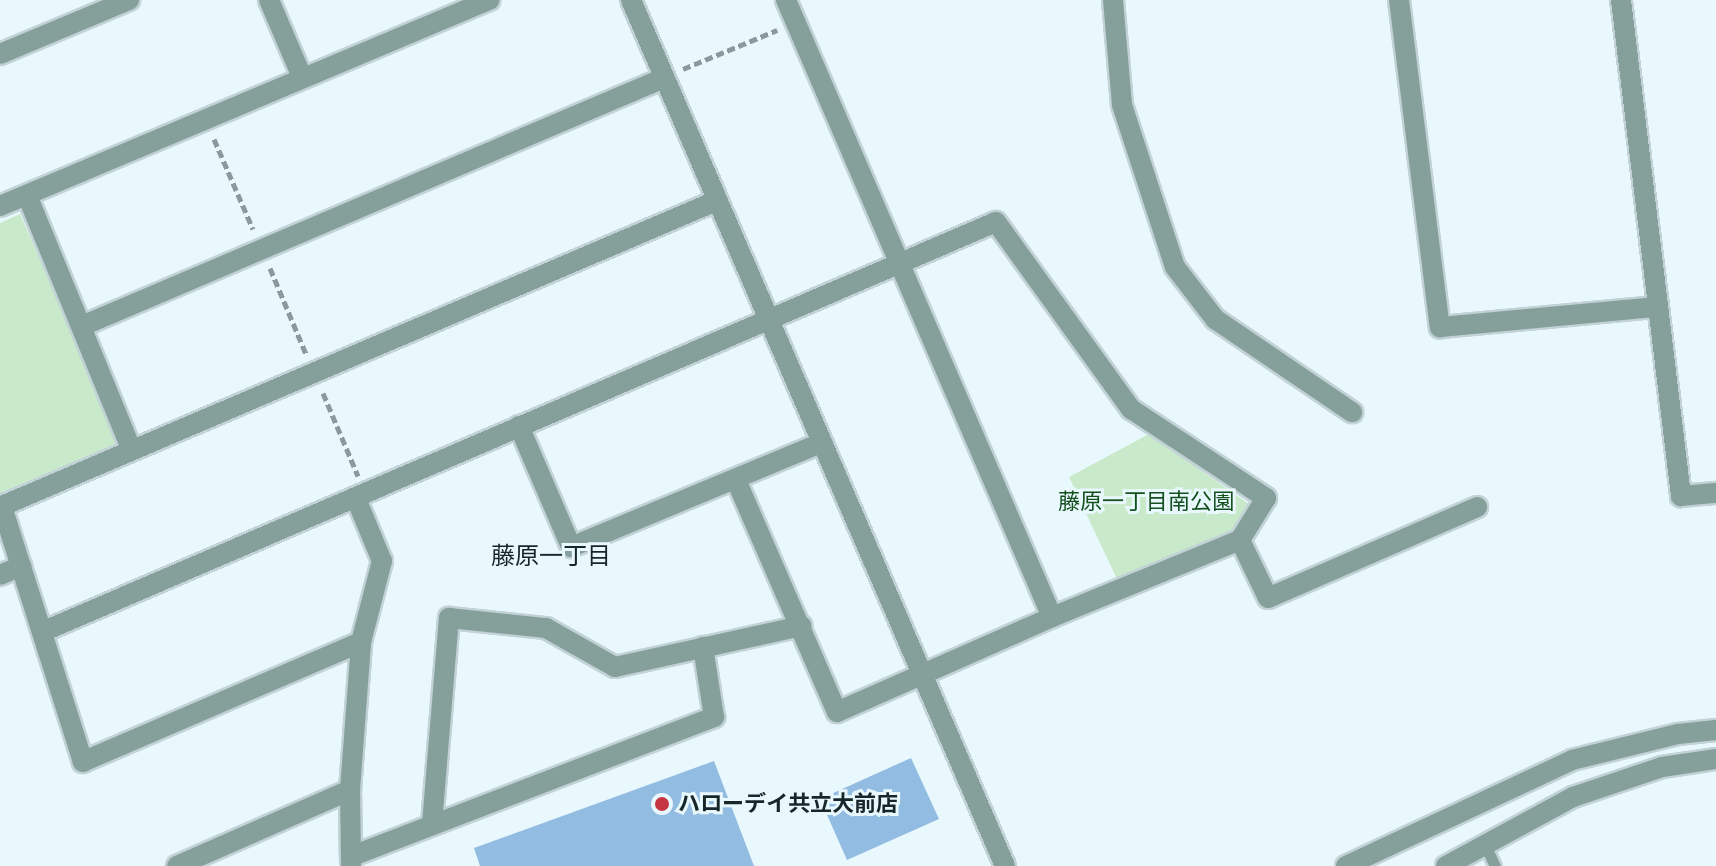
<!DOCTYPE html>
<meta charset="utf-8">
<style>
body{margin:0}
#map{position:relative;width:1716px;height:866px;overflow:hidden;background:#e8f8fc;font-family:"Asap Condensed","Noto Sans JP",sans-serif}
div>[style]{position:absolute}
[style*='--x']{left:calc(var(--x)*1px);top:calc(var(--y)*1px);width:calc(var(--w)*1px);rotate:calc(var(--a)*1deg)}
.green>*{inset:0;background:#c9e9cb}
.building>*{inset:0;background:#93bce2}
.path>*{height:5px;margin-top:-2.5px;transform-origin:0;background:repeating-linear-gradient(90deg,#89999c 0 8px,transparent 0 12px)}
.roads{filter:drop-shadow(2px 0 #c2d2d6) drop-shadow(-2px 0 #c2d2d6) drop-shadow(0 2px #c2d2d6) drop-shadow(0 -2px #c2d2d6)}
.service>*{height:11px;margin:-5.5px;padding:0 5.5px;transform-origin:5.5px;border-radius:5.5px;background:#85a09a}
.minor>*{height:20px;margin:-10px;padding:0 10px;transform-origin:10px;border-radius:10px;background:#85a09a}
.tertiary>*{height:20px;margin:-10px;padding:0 10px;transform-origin:10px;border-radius:10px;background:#85a09a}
.dots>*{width:22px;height:22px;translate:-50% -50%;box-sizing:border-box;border:4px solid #e8f8fc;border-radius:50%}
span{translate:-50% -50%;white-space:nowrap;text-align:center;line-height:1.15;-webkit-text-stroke:6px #e8f8fc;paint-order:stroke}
.park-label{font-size:22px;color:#144f1e}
.poi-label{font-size:22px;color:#162629;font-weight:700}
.left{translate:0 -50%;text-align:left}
.neighbourhood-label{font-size:24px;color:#162629}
</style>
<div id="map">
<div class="green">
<div style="clip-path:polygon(20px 214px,121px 443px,0 494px,0 223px)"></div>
<div style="clip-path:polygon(1149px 434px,1249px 504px,1235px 530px,1117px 579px,1069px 477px)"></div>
</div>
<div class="building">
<div style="clip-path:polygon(911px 758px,939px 819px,847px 860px,820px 799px)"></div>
<div style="clip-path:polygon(714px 761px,754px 866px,480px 866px,474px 848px)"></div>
</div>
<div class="path">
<div style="--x:683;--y:69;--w:102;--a:-22.5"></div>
<div style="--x:214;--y:139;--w:98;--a:66.6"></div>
<div style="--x:270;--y:268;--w:93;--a:67.3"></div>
<div style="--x:323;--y:393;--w:90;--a:67.1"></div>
</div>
<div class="roads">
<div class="service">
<div style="--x:1486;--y:847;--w:21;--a:65"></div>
</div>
<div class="minor">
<div style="--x:269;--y:0;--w:84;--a:66.8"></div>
<div style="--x:631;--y:0;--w:943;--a:66.64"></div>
<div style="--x:1113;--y:0;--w:105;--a:85.1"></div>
<div style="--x:1122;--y:105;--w:170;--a:71.9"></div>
<div style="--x:1175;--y:267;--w:66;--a:52.4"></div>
<div style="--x:1215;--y:319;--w:166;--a:34.2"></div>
<div style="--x:1399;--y:0;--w:330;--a:82.9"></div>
<div style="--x:1440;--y:327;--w:216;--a:-5.3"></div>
<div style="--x:1621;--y:0;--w:500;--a:83.1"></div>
<div style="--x:1681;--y:496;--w:35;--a:-5"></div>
<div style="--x:0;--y:54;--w:140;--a:-22.7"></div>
<div style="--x:27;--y:195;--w:274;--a:67.7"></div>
<div style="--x:0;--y:206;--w:531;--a:-22.84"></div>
<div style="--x:82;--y:326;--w:633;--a:-23.08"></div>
<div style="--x:519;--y:426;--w:132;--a:66.7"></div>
<div style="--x:571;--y:547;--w:269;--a:-22.6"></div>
<div style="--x:736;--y:480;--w:253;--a:66.5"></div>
<div style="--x:837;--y:712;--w:235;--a:-23.8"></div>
<div style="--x:1052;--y:617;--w:672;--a:-113.32"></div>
<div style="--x:1240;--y:540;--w:64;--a:64.2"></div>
<div style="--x:1268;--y:598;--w:228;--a:-23.5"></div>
<div style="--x:0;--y:575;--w:23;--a:-23"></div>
<div style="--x:42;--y:632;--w:1038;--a:-23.26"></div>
<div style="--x:996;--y:222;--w:231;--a:54.2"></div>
<div style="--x:1131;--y:409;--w:162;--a:33.4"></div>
<div style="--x:1266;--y:498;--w:49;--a:121.8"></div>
<div style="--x:1240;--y:540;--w:203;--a:157.7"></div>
<div style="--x:361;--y:642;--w:303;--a:156.7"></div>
<div style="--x:83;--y:762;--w:269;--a:-107.6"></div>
<div style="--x:2;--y:506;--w:776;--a:-23.13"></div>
<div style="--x:350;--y:790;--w:76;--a:89.2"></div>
<div style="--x:432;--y:824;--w:207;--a:-85.3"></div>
<div style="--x:449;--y:618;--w:98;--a:5.9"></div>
<div style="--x:546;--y:628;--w:79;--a:29.5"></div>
<div style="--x:615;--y:667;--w:191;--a:-12.4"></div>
<div style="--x:352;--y:856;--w:388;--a:-21"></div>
<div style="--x:714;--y:717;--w:71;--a:-98.9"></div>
<div style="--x:177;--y:866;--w:189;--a:-23.7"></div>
<div style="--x:350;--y:790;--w:148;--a:-85.7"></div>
<div style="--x:361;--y:642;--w:84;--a:-75.5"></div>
<div style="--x:382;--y:561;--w:65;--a:-112.6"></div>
</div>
<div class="tertiary">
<div style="--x:1346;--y:866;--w:250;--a:-25.1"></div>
<div style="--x:1572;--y:760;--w:109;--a:-13.8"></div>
<div style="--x:1678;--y:734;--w:38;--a:-6"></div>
<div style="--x:1446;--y:866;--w:145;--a:-28.5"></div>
<div style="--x:1573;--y:797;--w:94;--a:-18.6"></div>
<div style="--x:1662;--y:767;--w:55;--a:-8.4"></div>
</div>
</div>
<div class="dots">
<div style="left:662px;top:804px;background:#c63642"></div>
</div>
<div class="park-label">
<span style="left:1146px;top:502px">藤原一丁目南公園</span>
</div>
<div class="poi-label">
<span class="left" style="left:678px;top:804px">ハローデイ共立大前店</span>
</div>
<div class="neighbourhood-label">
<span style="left:551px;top:556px">藤原一丁目</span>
</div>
</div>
